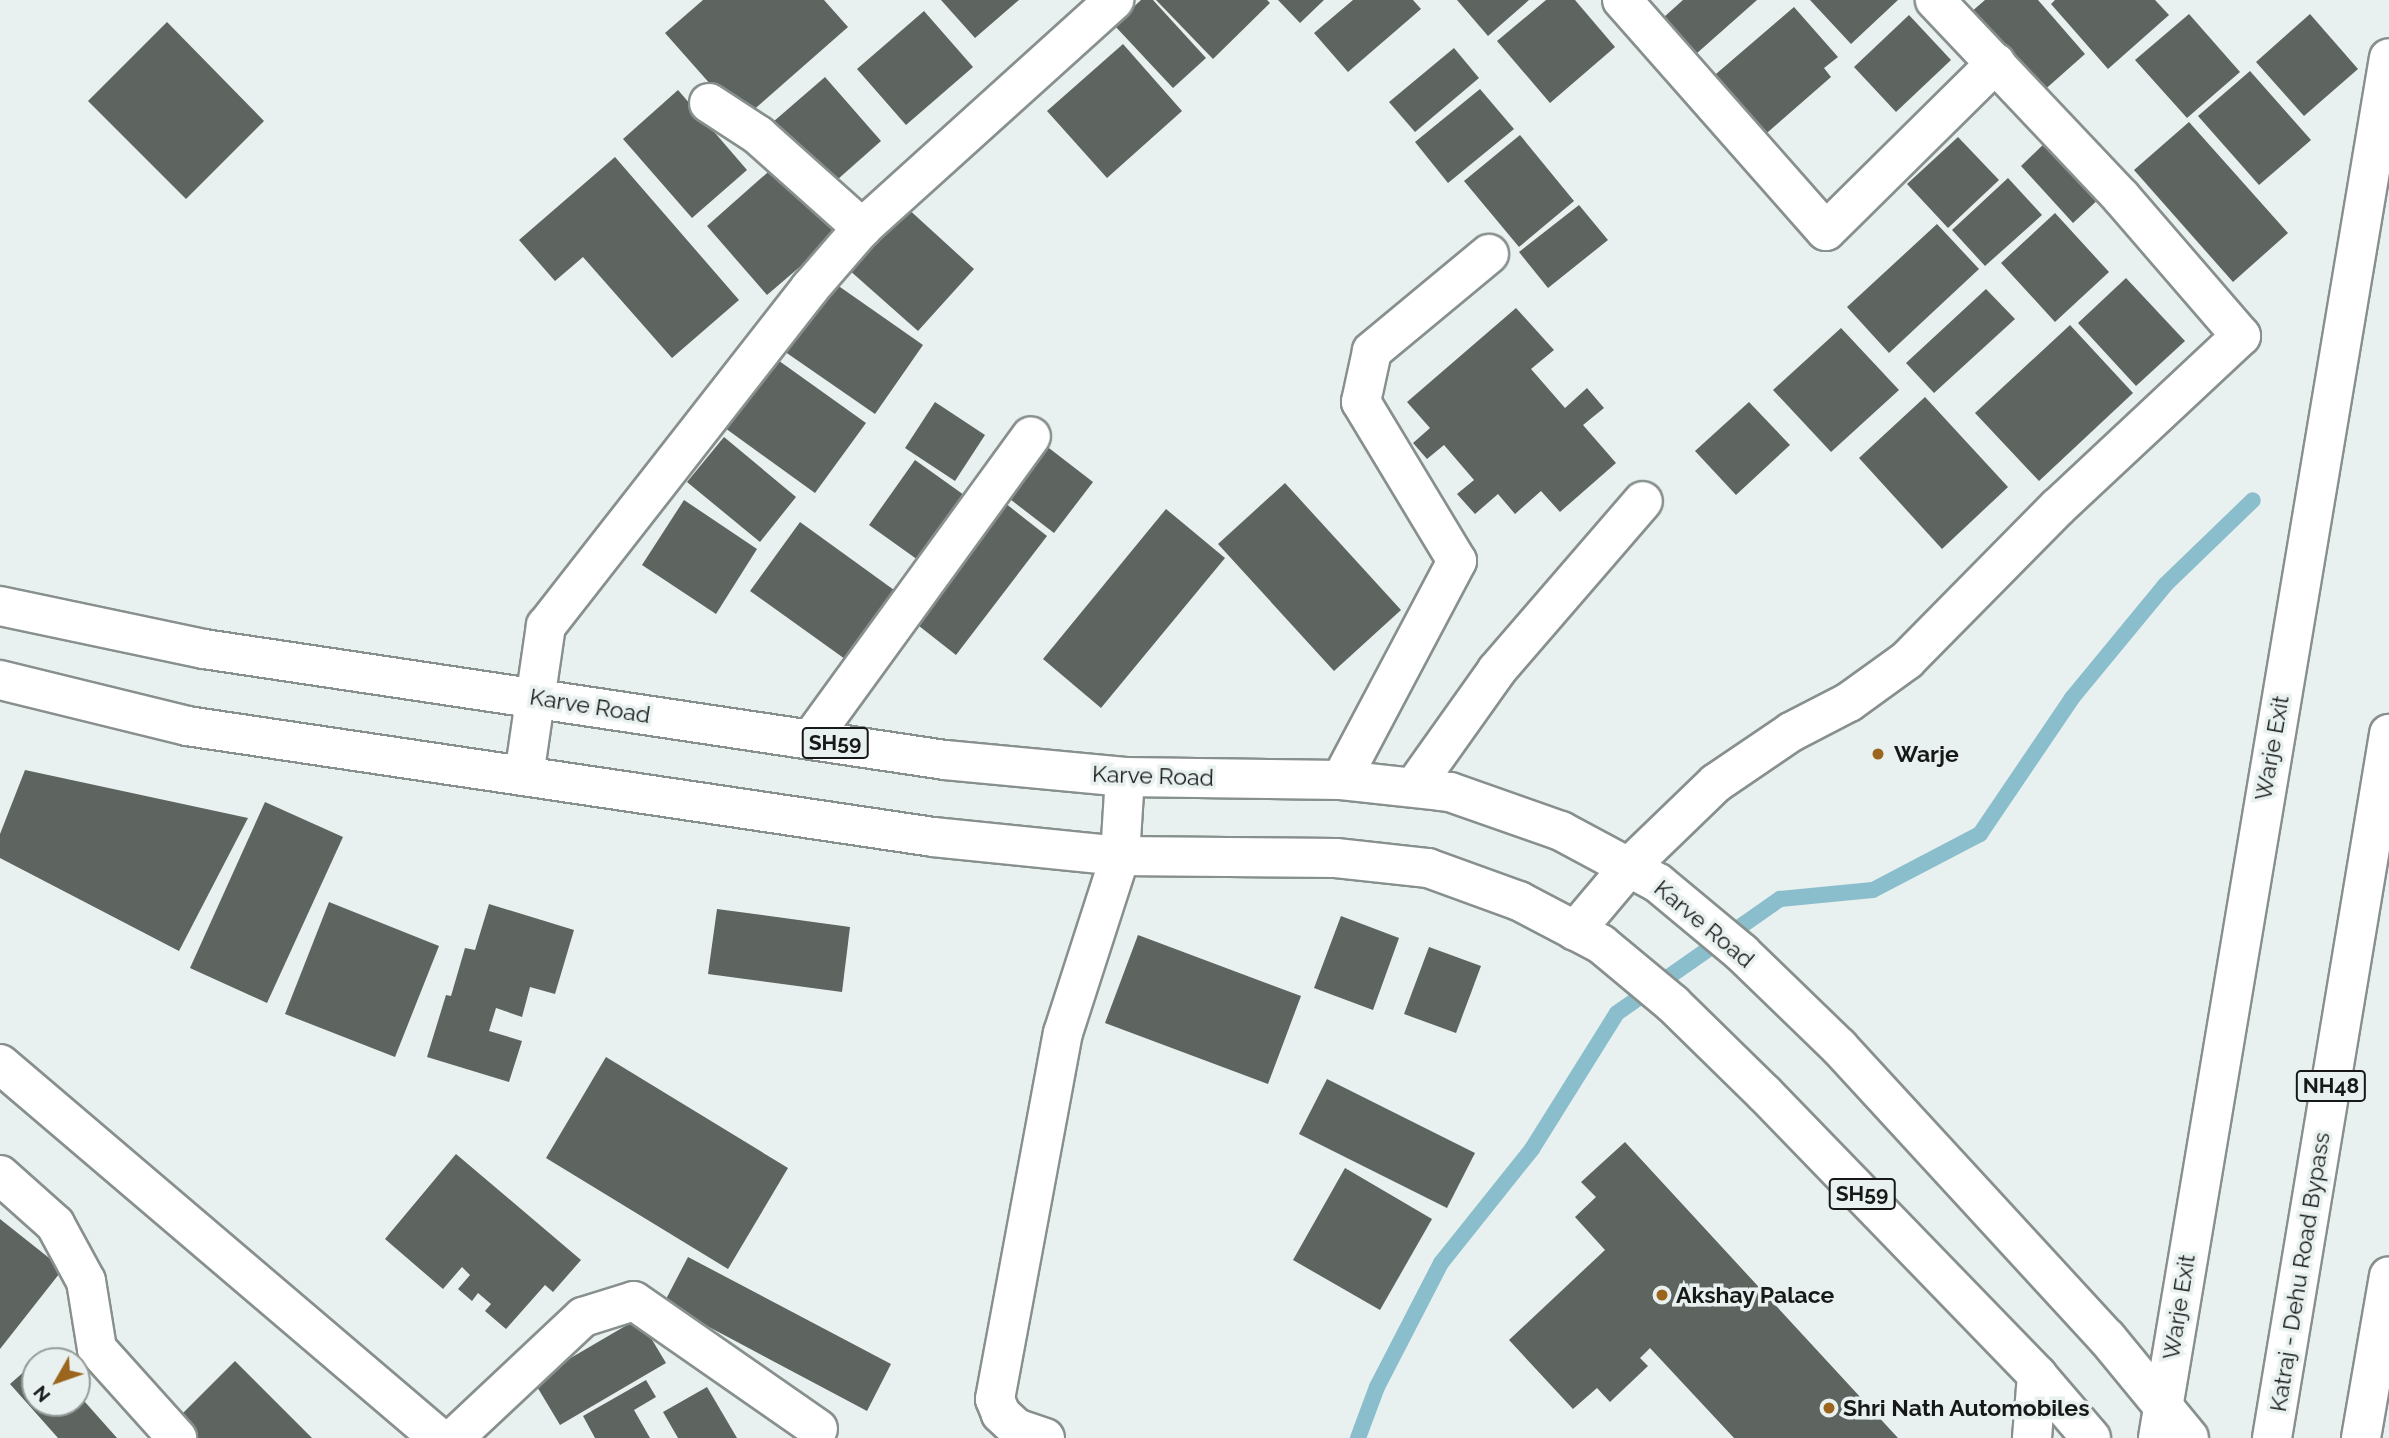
<!DOCTYPE html>
<style>
body{margin:0}
#map{position:relative;width:2389px;height:1438px;overflow:hidden;background:#e8f1ef;font-family:Raleway,sans-serif}
div>[style]{position:absolute}
[style*='--x']{left:calc(var(--x)*1px);top:calc(var(--y)*1px);width:calc(var(--w)*1px);rotate:calc(var(--a)*1deg)}
.stream>*{height:16px;margin:-8px;padding:0 8px;transform-origin:8px;border-radius:8px;background:#8bbecd}
.building>*{inset:0;background:#5e645f}
.roads{filter:drop-shadow(2px 0 #88908e) drop-shadow(-2px 0 #88908e) drop-shadow(0 2px #88908e) drop-shadow(0 -2px #88908e)}
.minor>*{height:38px;margin:-19px;padding:0 19px;transform-origin:19px;border-radius:19px;background:#fff}
.major>*{height:38px;margin:-19px;padding:0 19px;transform-origin:19px;border-radius:19px;background:#fff}
.highway>*{height:38px;margin:-19px;padding:0 19px;transform-origin:19px;border-radius:19px;background:#fff}
.dots>*{width:19px;height:19px;translate:-50% -50%;box-sizing:border-box;border:4px solid #e8f1ef;border-radius:50%}
span{translate:-50% -50%;white-space:nowrap;text-align:center;line-height:1.15;-webkit-text-stroke:7px #e8f1ef;paint-order:stroke}
.shield-label span{padding:2px 5px;background:#e8f1ef;border:2px solid;border-radius:5px;-webkit-text-stroke-width:0}
.shield-label{font-size:21px;color:#161918;font-weight:700}
.street-label{font-size:23px;color:#161918}
.poi-label{font-size:23px;color:#161918;font-weight:700}
.left{translate:0 -50%;text-align:left}
.north{position:absolute;left:21px;top:1347px;width:70px;height:70px;box-sizing:border-box;background:#e8f1ef;border:2px solid #949b99;border-radius:50%;rotate:230deg;font-size:19px;font-weight:700;line-height:28px;text-align:center;color:#161918}
.north::after{content:'';display:block;margin:auto;width:24px;height:32px;background:#9b651d;clip-path:polygon(50% 0,100% 100%,50% 72%,0 100%)}
</style>
<div id="map">
<div class="stream">
<div style="--x:1358;--y:1438;--w:54;--a:-69.6"></div>
<div style="--x:1377;--y:1387;--w:140;--a:-62.7"></div>
<div style="--x:1441;--y:1263;--w:146;--a:-51.4"></div>
<div style="--x:1532;--y:1149;--w:160;--a:-58"></div>
<div style="--x:1617;--y:1013;--w:199;--a:-35"></div>
<div style="--x:1780;--y:899;--w:93;--a:-5.5"></div>
<div style="--x:1873;--y:890;--w:121;--a:-27.6"></div>
<div style="--x:1980;--y:834;--w:164;--a:-55.9"></div>
<div style="--x:2072;--y:698;--w:146;--a:-50.5"></div>
<div style="--x:2165;--y:585;--w:122;--a:-44"></div>
</div>
<div class="building">
<div style="clip-path:polygon(703px 0,824px 0,848px 27px,742px 120px,665px 33px)"></div>
<div style="clip-path:polygon(941px 0,1019px 0,975px 38px)"></div>
<div style="clip-path:polygon(1141px 0,1153px 0,1206px 58px,1173px 88px,1114px 25px)"></div>
<div style="clip-path:polygon(1156px 0,1267px 0,1270px 3px,1213px 59px)"></div>
<div style="clip-path:polygon(1278px 0,1324px 0,1300px 23px)"></div>
<div style="clip-path:polygon(1353px 0,1413px 0,1421px 9px,1348px 72px,1314px 33px)"></div>
<div style="clip-path:polygon(1457px 0,1529px 0,1488px 36px)"></div>
<div style="clip-path:polygon(1546px 0,1575px 0,1615px 47px,1550px 103px,1497px 41px)"></div>
<div style="clip-path:polygon(1683px 0,1757px 0,1696px 54px,1664px 17px)"></div>
<div style="clip-path:polygon(1810px 0,1898px 0,1851px 44px)"></div>
<div style="clip-path:polygon(1985px 0,2038px 0,2085px 54px,2041px 93px,1970px 13px)"></div>
<div style="clip-path:polygon(2055px 0,2155px 0,2169px 15px,2108px 69px,2051px 4px)"></div>
<div style="clip-path:polygon(1794px 7px,1838px 57px,1824px 68px,1831px 77px,1760px 139px,1709px 80px)"></div>
<div style="clip-path:polygon(924px 11px,973px 67px,906px 125px,857px 69px)"></div>
<div style="clip-path:polygon(2189px 14px,2240px 72px,2187px 118px,2135px 60px)"></div>
<div style="clip-path:polygon(2310px 14px,2358px 69px,2304px 116px,2256px 62px)"></div>
<div style="clip-path:polygon(1909px 15px,1951px 60px,1896px 112px,1854px 67px)"></div>
<div style="clip-path:polygon(167px 22px,264px 121px,186px 199px,88px 101px)"></div>
<div style="clip-path:polygon(1123px 44px,1182px 111px,1107px 178px,1047px 111px)"></div>
<div style="clip-path:polygon(1454px 48px,1479px 78px,1415px 132px,1389px 102px)"></div>
<div style="clip-path:polygon(2250px 71px,2311px 140px,2259px 185px,2198px 116px)"></div>
<div style="clip-path:polygon(825px 77px,881px 141px,829px 187px,773px 122px)"></div>
<div style="clip-path:polygon(1480px 89px,1514px 129px,1448px 183px,1415px 142px)"></div>
<div style="clip-path:polygon(678px 90px,747px 170px,692px 218px,623px 139px)"></div>
<div style="clip-path:polygon(2189px 122px,2288px 233px,2233px 282px,2134px 170px)"></div>
<div style="clip-path:polygon(1520px 135px,1574px 201px,1519px 247px,1464px 181px)"></div>
<div style="clip-path:polygon(1958px 137px,1999px 180px,1948px 228px,1907px 184px)"></div>
<div style="clip-path:polygon(2050px 138px,2103px 195px,2073px 223px,2021px 166px)"></div>
<div style="clip-path:polygon(615px 157px,739px 300px,672px 358px,583px 257px,555px 281px,519px 240px)"></div>
<div style="clip-path:polygon(776px 165px,837px 235px,767px 295px,707px 226px)"></div>
<div style="clip-path:polygon(2008px 178px,2042px 215px,1985px 266px,1952px 230px)"></div>
<div style="clip-path:polygon(1579px 205px,1608px 240px,1548px 288px,1519px 252px)"></div>
<div style="clip-path:polygon(905px 206px,974px 269px,918px 331px,848px 269px)"></div>
<div style="clip-path:polygon(2055px 213px,2109px 272px,2055px 322px,2001px 263px)"></div>
<div style="clip-path:polygon(1937px 224px,1979px 269px,1889px 353px,1847px 307px)"></div>
<div style="clip-path:polygon(2126px 278px,2185px 341px,2136px 386px,2078px 323px)"></div>
<div style="clip-path:polygon(830px 280px,923px 345px,875px 414px,781px 349px)"></div>
<div style="clip-path:polygon(1986px 289px,2015px 319px,1934px 393px,1906px 363px)"></div>
<div style="clip-path:polygon(1516px 308px,1554px 350px,1531px 369px,1565px 408px,1587px 388px,1604px 408px,1583px 425px,1616px 463px,1560px 512px,1541px 491px,1515px 514px,1498px 494px,1475px 514px,1457px 494px,1474px 480px,1444px 445px,1427px 459px,1413px 443px,1430px 428px,1407px 402px)"></div>
<div style="clip-path:polygon(2070px 325px,2133px 393px,2039px 481px,1975px 413px)"></div>
<div style="clip-path:polygon(1841px 328px,1899px 390px,1831px 452px,1773px 390px)"></div>
<div style="clip-path:polygon(775px 358px,866px 423px,815px 493px,725px 428px)"></div>
<div style="clip-path:polygon(1925px 397px,2008px 487px,1942px 549px,1859px 458px)"></div>
<div style="clip-path:polygon(935px 402px,985px 435px,955px 481px,905px 448px)"></div>
<div style="clip-path:polygon(1749px 402px,1790px 445px,1736px 495px,1695px 451px)"></div>
<div style="clip-path:polygon(724px 437px,796px 497px,760px 542px,687px 482px)"></div>
<div style="clip-path:polygon(1045px 445px,1093px 482px,1054px 533px,1006px 496px)"></div>
<div style="clip-path:polygon(915px 460px,964px 495px,918px 560px,869px 525px)"></div>
<div style="clip-path:polygon(1285px 483px,1401px 610px,1334px 671px,1218px 544px)"></div>
<div style="clip-path:polygon(684px 500px,757px 549px,716px 614px,642px 565px)"></div>
<div style="clip-path:polygon(1005px 503px,1047px 536px,956px 655px,914px 622px)"></div>
<div style="clip-path:polygon(1166px 509px,1225px 558px,1101px 708px,1043px 659px)"></div>
<div style="clip-path:polygon(800px 522px,894px 590px,845px 659px,750px 591px)"></div>
<div style="clip-path:polygon(25px 770px,248px 818px,179px 951px,0 858px,0 834px)"></div>
<div style="clip-path:polygon(265px 802px,343px 837px,267px 1003px,190px 968px)"></div>
<div style="clip-path:polygon(329px 902px,439px 946px,395px 1057px,285px 1014px)"></div>
<div style="clip-path:polygon(489px 904px,574px 930px,555px 994px,530px 987px,522px 1017px,496px 1008px,489px 1031px,522px 1041px,509px 1082px,427px 1057px,446px 995px,451px 996px,465px 948px,475px 950px)"></div>
<div style="clip-path:polygon(717px 909px,850px 927px,842px 992px,708px 974px)"></div>
<div style="clip-path:polygon(1341px 916px,1399px 938px,1373px 1010px,1314px 988px)"></div>
<div style="clip-path:polygon(1138px 935px,1301px 996px,1268px 1084px,1105px 1023px)"></div>
<div style="clip-path:polygon(1429px 947px,1481px 966px,1456px 1033px,1404px 1014px)"></div>
<div style="clip-path:polygon(606px 1057px,788px 1168px,728px 1269px,546px 1158px)"></div>
<div style="clip-path:polygon(1327px 1079px,1475px 1153px,1447px 1208px,1299px 1134px)"></div>
<div style="clip-path:polygon(1625px 1142px,1898px 1438px,1734px 1438px,1650px 1348px,1640px 1358px,1648px 1366px,1610px 1402px,1597px 1388px,1573px 1409px,1509px 1340px,1605px 1250px,1575px 1217px,1596px 1197px,1581px 1182px)"></div>
<div style="clip-path:polygon(456px 1154px,581px 1260px,553px 1292px,545px 1285px,506px 1329px,485px 1311px,491px 1304px,478px 1293px,472px 1301px,458px 1289px,470px 1275px,462px 1267px,443px 1289px,385px 1239px)"></div>
<div style="clip-path:polygon(1345px 1168px,1432px 1219px,1380px 1310px,1293px 1260px)"></div>
<div style="clip-path:polygon(0 1219px,63px 1269px,0 1349px)"></div>
<div style="clip-path:polygon(688px 1257px,891px 1364px,867px 1411px,664px 1303px)"></div>
<div style="clip-path:polygon(639px 1318px,666px 1363px,560px 1425px,533px 1380px)"></div>
<div style="clip-path:polygon(235px 1361px,312px 1438px,198px 1438px,178px 1418px)"></div>
<div style="clip-path:polygon(35px 1362px,35px 1403px,77px 1403px,77px 1393px,117px 1438px,58px 1438px,10px 1384px)"></div>
<div style="clip-path:polygon(646px 1380px,656px 1397px,634px 1410px,650px 1438px,595px 1438px,583px 1416px)"></div>
<div style="clip-path:polygon(707px 1387px,737px 1438px,678px 1438px,663px 1412px)"></div>
</div>
<div class="roads">
<div class="minor">
<div style="--x:1622;--y:0;--w:308;--a:48.6"></div>
<div style="--x:1826;--y:231;--w:239;--a:-44.7"></div>
<div style="--x:709;--y:103;--w:59;--a:33.1"></div>
<div style="--x:758;--y:135;--w:140;--a:41.8"></div>
<div style="--x:811;--y:739;--w:374;--a:-54"></div>
<div style="--x:524;--y:776;--w:152;--a:-81.7"></div>
<div style="--x:546;--y:626;--w:429;--a:-52"></div>
<div style="--x:810;--y:288;--w:79;--a:-49.1"></div>
<div style="--x:862;--y:228;--w:340;--a:-42.1"></div>
<div style="--x:1341;--y:780;--w:248;--a:-62.1"></div>
<div style="--x:1457;--y:561;--w:186;--a:-121.1"></div>
<div style="--x:1361;--y:402;--w:52;--a:-77.8"></div>
<div style="--x:1372;--y:351;--w:152;--a:-39.7"></div>
<div style="--x:1414;--y:787;--w:143;--a:-54.6"></div>
<div style="--x:1497;--y:670;--w:223;--a:-49.2"></div>
<div style="--x:1575;--y:931;--w:84;--a:-49.8"></div>
<div style="--x:1629;--y:867;--w:121;--a:-44"></div>
<div style="--x:1716;--y:783;--w:91;--a:-34.2"></div>
<div style="--x:1791;--y:732;--w:65;--a:-27.3"></div>
<div style="--x:1849;--y:702;--w:72;--a:-35.9"></div>
<div style="--x:1907;--y:660;--w:214;--a:-45.4"></div>
<div style="--x:2057;--y:508;--w:252;--a:-43.1"></div>
<div style="--x:2241;--y:336;--w:184;--a:-130.8"></div>
<div style="--x:2121;--y:197;--w:271;--a:-133.4"></div>
<div style="--x:0;--y:1064;--w:577;--a:40.43"></div>
<div style="--x:0;--y:1175;--w:74;--a:41.7"></div>
<div style="--x:55;--y:1224;--w:65;--a:61.5"></div>
<div style="--x:86;--y:1281;--w:69;--a:80.8"></div>
<div style="--x:97;--y:1349;--w:120;--a:48"></div>
<div style="--x:454;--y:1438;--w:177;--a:-43.2"></div>
<div style="--x:583;--y:1317;--w:53;--a:-17.4"></div>
<div style="--x:634;--y:1301;--w:224;--a:34.8"></div>
<div style="--x:1045;--y:1438;--w:31;--a:-161"></div>
<div style="--x:1016;--y:1428;--w:21;--a:-137"></div>
<div style="--x:1001;--y:1414;--w:16;--a:-112"></div>
<div style="--x:995;--y:1399;--w:372;--a:-79.5"></div>
<div style="--x:1063;--y:1033;--w:186;--a:-72.1"></div>
<div style="--x:1120;--y:856;--w:79;--a:-86.4"></div>
<div style="--x:2032;--y:1438;--w:63;--a:-85.5"></div>
<div style="--x:2158;--y:1438;--w:1399;--a:-80.5"></div>
</div>
<div class="major">
<div style="--x:0;--y:606;--w:208;--a:11.9"></div>
<div style="--x:204;--y:649;--w:749;--a:8.52"></div>
<div style="--x:945;--y:760;--w:181;--a:5.4"></div>
<div style="--x:1125;--y:777;--w:216;--a:0.8"></div>
<div style="--x:1341;--y:780;--w:110;--a:6.3"></div>
<div style="--x:1450;--y:792;--w:118;--a:19.4"></div>
<div style="--x:1561;--y:831;--w:110;--a:28.2"></div>
<div style="--x:1658;--y:883;--w:109;--a:39.8"></div>
<div style="--x:1742;--y:953;--w:135;--a:44.1"></div>
<div style="--x:1839;--y:1047;--w:396;--a:47.4"></div>
<div style="--x:2107;--y:1338;--w:129;--a:50.6"></div>
<div style="--x:0;--y:680;--w:193;--a:13.8"></div>
<div style="--x:187;--y:726;--w:754;--a:8.46"></div>
<div style="--x:933;--y:837;--w:188;--a:5.8"></div>
<div style="--x:1120;--y:856;--w:216;--a:0.5"></div>
<div style="--x:1336;--y:858;--w:93;--a:6.2"></div>
<div style="--x:1428;--y:868;--w:97;--a:19.9"></div>
<div style="--x:1519;--y:901;--w:93;--a:27.7"></div>
<div style="--x:1601;--y:944;--w:94;--a:39.8"></div>
<div style="--x:1673;--y:1004;--w:129;--a:44.4"></div>
<div style="--x:1765;--y:1094;--w:391;--a:45.9"></div>
<div style="--x:2037;--y:1375;--w:83;--a:49.4"></div>
</div>
<div class="highway">
<div style="--x:2272;--y:1438;--w:714;--a:-80.56"></div>
<div style="--x:2361;--y:1438;--w:164;--a:-80.2"></div>
</div>
</div>
<div class="dots">
<div style="left:1878px;top:754px;background:#9b651d"></div>
<div style="left:1662px;top:1295px;background:#9b651d"></div>
<div style="left:1829px;top:1408px;background:#9b651d"></div>
</div>
<div class="shield-label">
<span style="left:835px;top:743px">SH59</span>
<span style="left:2331px;top:1086px">NH48</span>
<span style="left:1862px;top:1194px">SH59</span>
</div>
<div class="street-label">
<span style="left:590px;top:706px;rotate:9deg">Karve Road</span>
<span style="left:2272px;top:748px;rotate:-80deg">Warje Exit</span>
<span style="left:1153px;top:776px;rotate:2deg">Karve Road</span>
<span style="left:1704px;top:924px;rotate:40deg">Karve Road</span>
<span style="left:2300px;top:1272px;rotate:-81deg">Katraj - Dehu Road Bypass</span>
<span style="left:2179px;top:1307px;rotate:-81deg">Warje Exit</span>
</div>
<div class="poi-label">
<span class="left" style="left:1894px;top:754px">Warje</span>
<span class="left" style="left:1676px;top:1295px">Akshay Palace</span>
<span class="left" style="left:1843px;top:1408px">Shri Nath Automobiles</span>
</div>
<div class="north">N</div>
</div>
